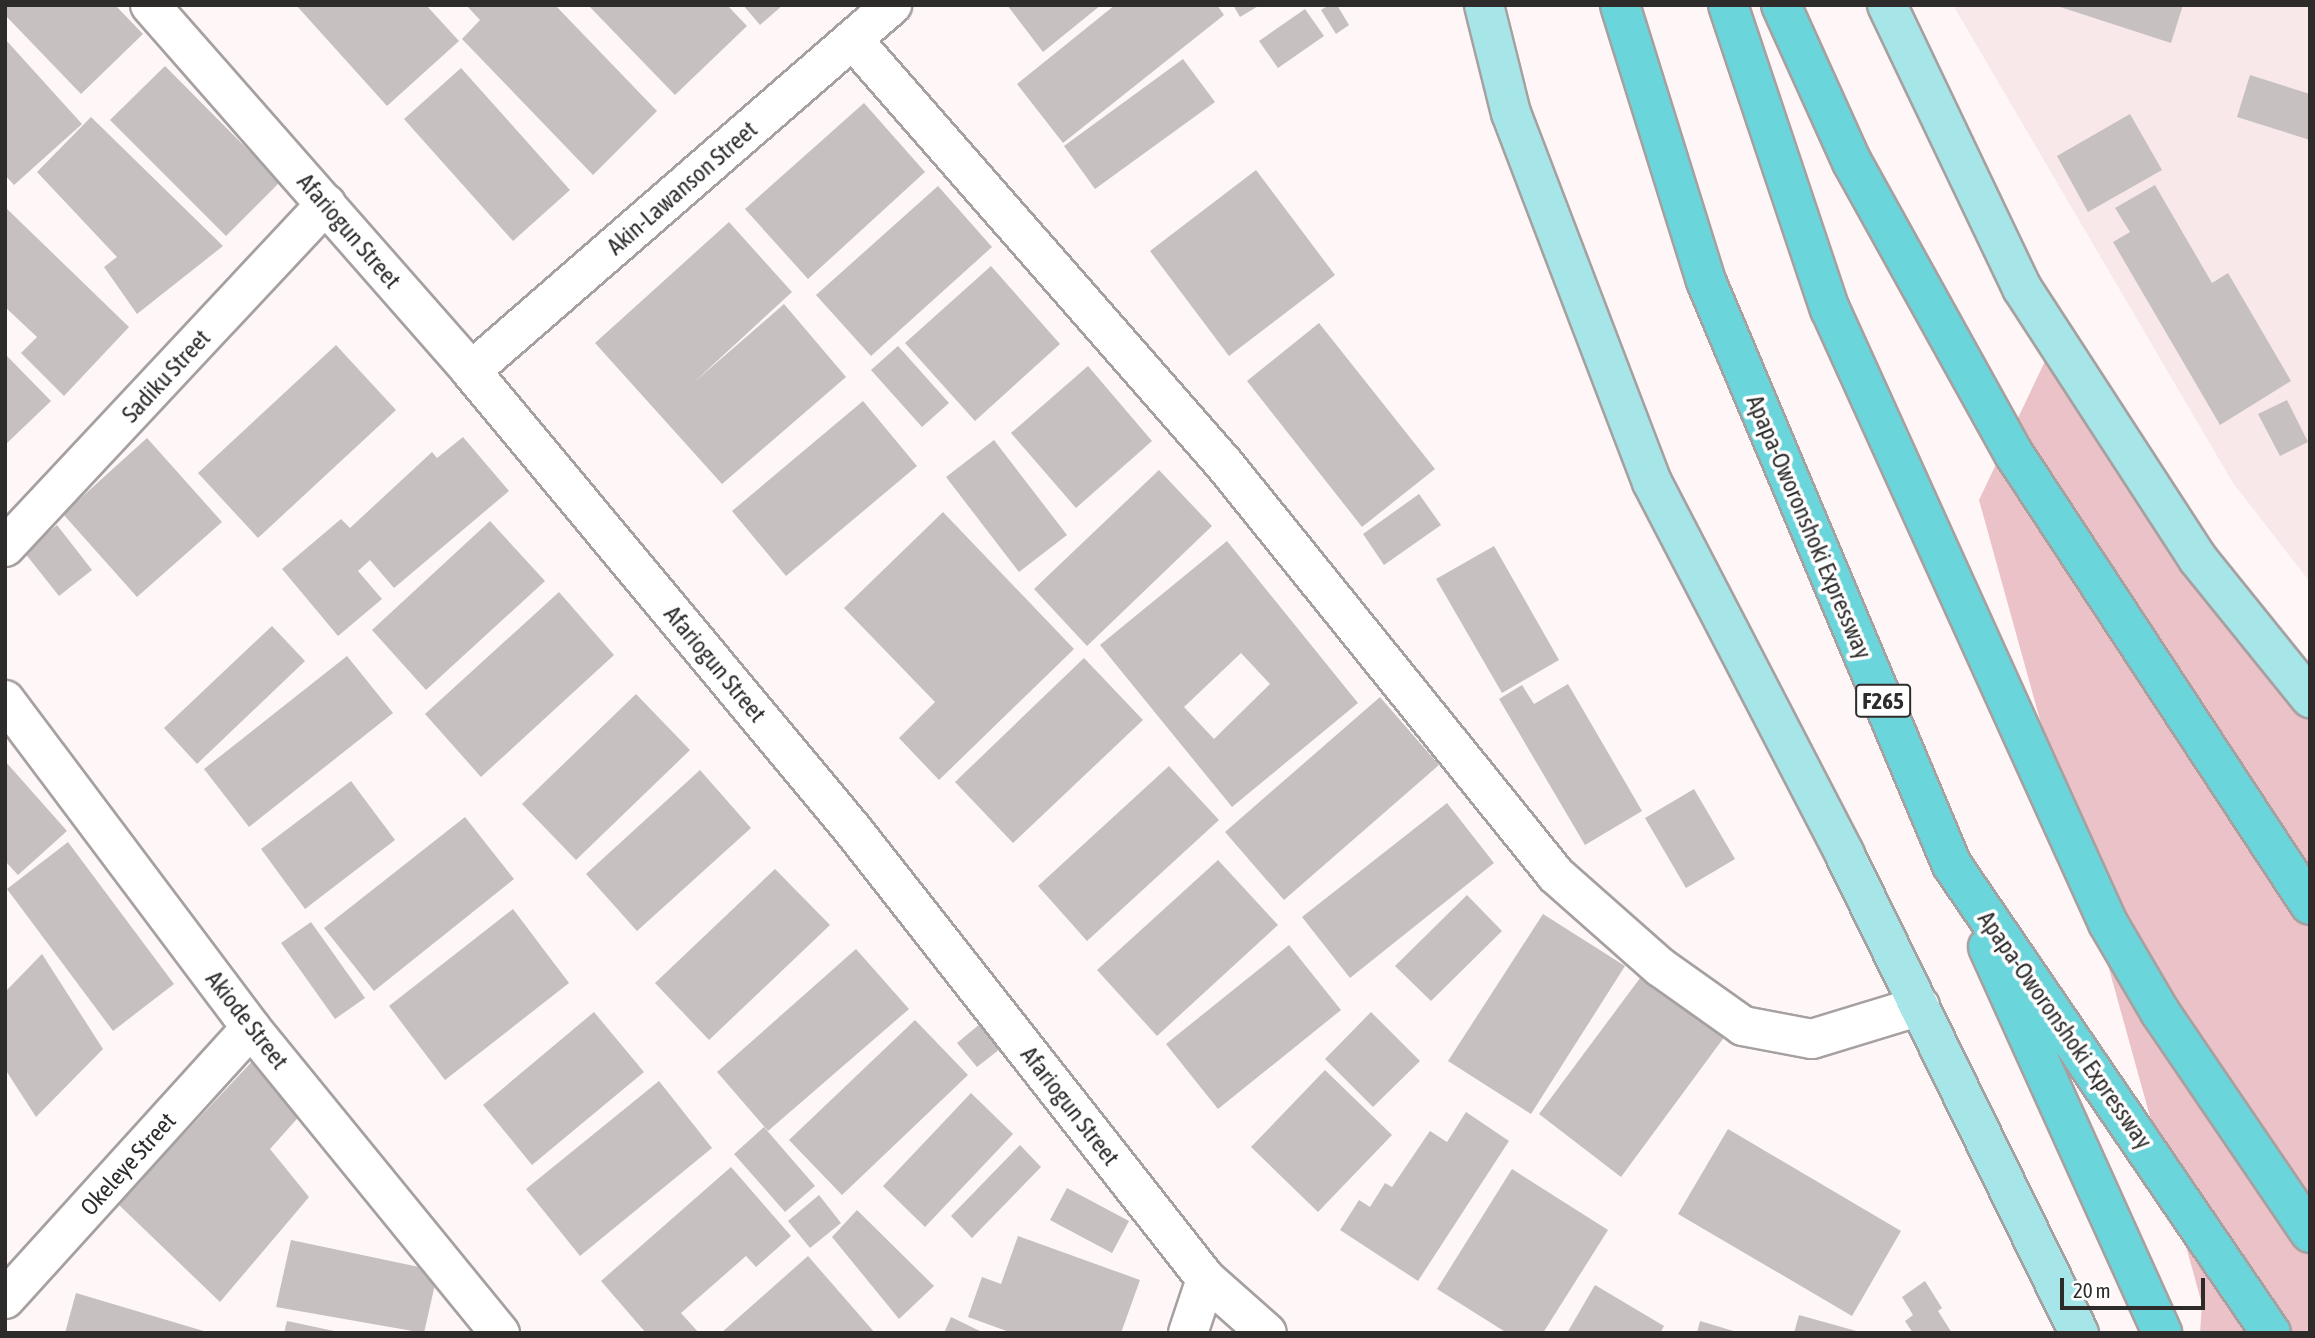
<!DOCTYPE html>
<style>
body{margin:0}
#map{position:relative;width:2315px;height:1338px;overflow:hidden;background:#fef6f7;font-family:"Asap Condensed",sans-serif}
div>[style]{position:absolute}
[style*='--x']{left:calc(var(--x)*1px);top:calc(var(--y)*1px);width:calc(var(--w)*1px);rotate:calc(var(--a)*1deg)}
.built>*{inset:0;background:#f8e8ea}
.green>*{inset:0;background:#eac2c7}
.building>*{inset:0;background:#c6c0c0}
.roads{filter:drop-shadow(2px 0 #a7a0a1) drop-shadow(-2px 0 #a7a0a1) drop-shadow(0 2px #a7a0a1) drop-shadow(0 -2px #a7a0a1)}
.minor>*{height:38px;margin:-19px;padding:0 19px;transform-origin:19px;border-radius:19px;background:#fff}
.major>*{height:38px;margin:-19px;padding:0 19px;transform-origin:19px;border-radius:19px;background:#a6e6e9}
.highway>*{height:38px;margin:-19px;padding:0 19px;transform-origin:19px;border-radius:19px;background:#6ad6db}
span{translate:-50% -50%;white-space:nowrap;text-align:center;line-height:1.15;-webkit-text-stroke:7px #fff;paint-order:stroke}
.shield-label span{padding:2px 5px;background:#fff;border:2px solid;border-radius:5px;-webkit-text-stroke-width:0}
.shield-label{font-size:23px;color:#2e2b2b;font-weight:700}
.street-label{font-size:24px;color:#2e2b2b}
.frame{position:absolute;inset:0;border:7px solid #2e2b2b;pointer-events:none}
.scale{position:absolute;left:2060px;top:1278px;width:145px;height:32px;box-sizing:border-box;border:4px solid #2e2b2b;border-top:0;padding-left:9px;font-size:21px;line-height:24px;white-space:nowrap;color:#2e2b2b;-webkit-text-stroke:5px #fff;paint-order:stroke}
</style>
<div id="map">
<div class="built">
<div style="clip-path:polygon(1953px 5px,2310px 5px,2310px 582px,2233px 483px)"></div>
</div>
<div class="green">
<div style="clip-path:polygon(2056px 338px,2310px 709px,2310px 1333px,2200px 1333px,2202px 1304px,1979px 500px)"></div>
</div>
<div class="building">
<div style="clip-path:polygon(5px 5px,115px 5px,143px 34px,81px 94px,5px 15px)"></div>
<div style="clip-path:polygon(296px 5px,426px 5px,459px 41px,387px 106px)"></div>
<div style="clip-path:polygon(466px 5px,555px 5px,657px 111px,593px 175px,462px 39px,480px 20px)"></div>
<div style="clip-path:polygon(588px 5px,727px 5px,747px 26px,675px 95px)"></div>
<div style="clip-path:polygon(743px 5px,783px 5px,760px 25px)"></div>
<div style="clip-path:polygon(1007px 5px,1101px 5px,1043px 52px)"></div>
<div style="clip-path:polygon(1115px 5px,1217px 5px,1224px 15px,1063px 143px,1017px 84px)"></div>
<div style="clip-path:polygon(1233px 5px,1260px 5px,1240px 17px)"></div>
<div style="clip-path:polygon(1329px 5px,1337px 5px,1349px 25px,1336px 34px,1321px 10px)"></div>
<div style="clip-path:polygon(2054px 5px,2183px 5px,2171px 43px)"></div>
<div style="clip-path:polygon(1305px 9px,1324px 36px,1278px 68px,1259px 41px)"></div>
<div style="clip-path:polygon(5px 39px,82px 124px,14px 185px,5px 175px)"></div>
<div style="clip-path:polygon(1183px 59px,1215px 102px,1095px 189px,1064px 146px)"></div>
<div style="clip-path:polygon(165px 66px,280px 182px,226px 236px,110px 120px)"></div>
<div style="clip-path:polygon(461px 68px,570px 190px,513px 241px,404px 119px)"></div>
<div style="clip-path:polygon(2250px 75px,2310px 94px,2310px 140px,2237px 117px)"></div>
<div style="clip-path:polygon(864px 103px,925px 172px,808px 279px,745px 209px)"></div>
<div style="clip-path:polygon(2130px 114px,2162px 170px,2088px 212px,2057px 156px)"></div>
<div style="clip-path:polygon(91px 117px,223px 246px,137px 314px,104px 267px,117px 257px,37px 172px)"></div>
<div style="clip-path:polygon(1256px 170px,1335px 275px,1229px 356px,1150px 251px)"></div>
<div style="clip-path:polygon(2155px 185px,2212px 283px,2228px 273px,2291px 381px,2220px 425px,2113px 242px,2130px 232px,2115px 208px)"></div>
<div style="clip-path:polygon(938px 186px,992px 247px,871px 356px,816px 295px)"></div>
<div style="clip-path:polygon(5px 207px,129px 327px,64px 396px,21px 353px,37px 337px,5px 307px)"></div>
<div style="clip-path:polygon(729px 222px,792px 292px,692px 384px,784px 304px,846px 377px,722px 484px,595px 343px)"></div>
<div style="clip-path:polygon(991px 266px,1060px 344px,975px 421px,905px 343px)"></div>
<div style="clip-path:polygon(1319px 323px,1435px 469px,1362px 527px,1247px 381px)"></div>
<div style="clip-path:polygon(336px 345px,396px 410px,258px 538px,198px 473px)"></div>
<div style="clip-path:polygon(898px 346px,949px 403px,922px 427px,871px 370px)"></div>
<div style="clip-path:polygon(5px 354px,51px 401px,5px 445px)"></div>
<div style="clip-path:polygon(1088px 366px,1152px 441px,1076px 508px,1011px 433px)"></div>
<div style="clip-path:polygon(2287px 400px,2308px 442px,2280px 456px,2258px 414px)"></div>
<div style="clip-path:polygon(863px 401px,917px 466px,786px 576px,732px 511px)"></div>
<div style="clip-path:polygon(463px 437px,509px 491px,394px 588px,370px 560px,358px 571px,382px 599px,338px 636px,282px 569px,341px 519px,350px 528px,432px 452px,437px 458px)"></div>
<div style="clip-path:polygon(147px 438px,222px 522px,137px 597px,63px 514px)"></div>
<div style="clip-path:polygon(994px 440px,1067px 535px,1019px 572px,946px 477px)"></div>
<div style="clip-path:polygon(1159px 470px,1212px 526px,1087px 646px,1034px 589px)"></div>
<div style="clip-path:polygon(1419px 494px,1441px 525px,1384px 565px,1363px 534px)"></div>
<div style="clip-path:polygon(943px 512px,1074px 649px,939px 780px,899px 738px,935px 702px,844px 608px)"></div>
<div style="clip-path:polygon(490px 521px,545px 581px,426px 690px,372px 630px)"></div>
<div style="clip-path:polygon(57px 525px,92px 570px,59px 596px,24px 552px)"></div>
<div style="clip-path:polygon(evenodd,1227px 541px,1358px 703px,1232px 807px,1100px 645px,1227px 541px,1241px 653px,1270px 684px,1214px 739px,1184px 707px,1241px 653px)"></div>
<div style="clip-path:polygon(1494px 546px,1559px 660px,1502px 693px,1436px 579px)"></div>
<div style="clip-path:polygon(559px 592px,614px 655px,481px 777px,425px 714px)"></div>
<div style="clip-path:polygon(272px 626px,305px 661px,197px 764px,164px 728px)"></div>
<div style="clip-path:polygon(347px 656px,393px 713px,249px 827px,204px 769px)"></div>
<div style="clip-path:polygon(1084px 658px,1143px 720px,1013px 843px,955px 782px)"></div>
<div style="clip-path:polygon(1568px 684px,1642px 811px,1585px 845px,1499px 699px,1522px 685px,1534px 704px)"></div>
<div style="clip-path:polygon(636px 694px,690px 750px,576px 860px,522px 804px)"></div>
<div style="clip-path:polygon(1380px 697px,1439px 765px,1284px 900px,1225px 832px)"></div>
<div style="clip-path:polygon(5px 761px,67px 831px,18px 875px,5px 861px)"></div>
<div style="clip-path:polygon(1169px 766px,1219px 820px,1087px 941px,1038px 886px)"></div>
<div style="clip-path:polygon(700px 770px,751px 828px,637px 931px,586px 874px)"></div>
<div style="clip-path:polygon(351px 781px,395px 840px,305px 909px,261px 849px)"></div>
<div style="clip-path:polygon(1694px 789px,1735px 859px,1686px 888px,1645px 818px)"></div>
<div style="clip-path:polygon(1447px 803px,1494px 863px,1350px 978px,1302px 917px)"></div>
<div style="clip-path:polygon(465px 817px,514px 879px,374px 991px,324px 928px)"></div>
<div style="clip-path:polygon(68px 842px,174px 984px,113px 1031px,7px 889px)"></div>
<div style="clip-path:polygon(1218px 860px,1278px 925px,1157px 1036px,1097px 970px)"></div>
<div style="clip-path:polygon(775px 869px,830px 925px,709px 1040px,655px 983px)"></div>
<div style="clip-path:polygon(1467px 895px,1502px 931px,1431px 1001px,1395px 966px)"></div>
<div style="clip-path:polygon(513px 909px,569px 983px,445px 1080px,389px 1006px)"></div>
<div style="clip-path:polygon(1543px 914px,1625px 966px,1531px 1114px,1448px 1061px)"></div>
<div style="clip-path:polygon(311px 922px,365px 998px,335px 1019px,281px 943px)"></div>
<div style="clip-path:polygon(1289px 945px,1341px 1010px,1218px 1109px,1166px 1044px)"></div>
<div style="clip-path:polygon(856px 949px,909px 1009px,768px 1131px,717px 1072px)"></div>
<div style="clip-path:polygon(42px 954px,103px 1049px,36px 1117px,5px 1069px,5px 992px)"></div>
<div style="clip-path:polygon(1646px 970px,1728px 1032px,1621px 1177px,1539px 1114px)"></div>
<div style="clip-path:polygon(594px 1012px,644px 1072px,532px 1165px,483px 1105px)"></div>
<div style="clip-path:polygon(1371px 1012px,1420px 1061px,1373px 1107px,1325px 1059px)"></div>
<div style="clip-path:polygon(915px 1020px,968px 1075px,842px 1195px,789px 1140px)"></div>
<div style="clip-path:polygon(980px 1024px,1000px 1049px,977px 1067px,957px 1043px)"></div>
<div style="clip-path:polygon(261px 1052px,304px 1111px,270px 1149px,309px 1197px,220px 1302px,118px 1204px)"></div>
<div style="clip-path:polygon(1325px 1070px,1392px 1135px,1318px 1212px,1251px 1147px)"></div>
<div style="clip-path:polygon(659px 1081px,712px 1148px,580px 1256px,526px 1189px)"></div>
<div style="clip-path:polygon(971px 1093px,1013px 1134px,925px 1227px,883px 1186px)"></div>
<div style="clip-path:polygon(1466px 1112px,1509px 1141px,1418px 1281px,1340px 1230px,1359px 1200px,1370px 1207px,1385px 1183px,1392px 1187px,1430px 1131px,1447px 1142px)"></div>
<div style="clip-path:polygon(764px 1127px,815px 1186px,785px 1212px,734px 1154px)"></div>
<div style="clip-path:polygon(1728px 1129px,1901px 1231px,1852px 1316px,1678px 1214px)"></div>
<div style="clip-path:polygon(1020px 1145px,1041px 1167px,972px 1238px,951px 1216px)"></div>
<div style="clip-path:polygon(731px 1167px,791px 1236px,756px 1267px,746px 1256px,681px 1313px,699px 1333px,646px 1333px,601px 1281px)"></div>
<div style="clip-path:polygon(1512px 1169px,1608px 1230px,1543px 1333px,1507px 1333px,1437px 1289px)"></div>
<div style="clip-path:polygon(1067px 1188px,1129px 1221px,1112px 1253px,1050px 1220px)"></div>
<div style="clip-path:polygon(819px 1195px,841px 1223px,810px 1248px,788px 1221px)"></div>
<div style="clip-path:polygon(857px 1210px,934px 1286px,899px 1319px,832px 1237px)"></div>
<div style="clip-path:polygon(1018px 1236px,1140px 1280px,1121px 1333px,1012px 1333px,968px 1317px,982px 1277px,1001px 1284px)"></div>
<div style="clip-path:polygon(291px 1240px,438px 1271px,424px 1333px,276px 1307px)"></div>
<div style="clip-path:polygon(808px 1256px,875px 1333px,721px 1333px)"></div>
<div style="clip-path:polygon(1925px 1281px,1942px 1308px,1938px 1311px,1952px 1333px,1913px 1333px,1905px 1321px,1913px 1315px,1902px 1297px)"></div>
<div style="clip-path:polygon(1595px 1285px,1664px 1326px,1660px 1333px,1567px 1333px)"></div>
<div style="clip-path:polygon(76px 1293px,207px 1332px,207px 1333px,65px 1333px)"></div>
<div style="clip-path:polygon(1799px 1315px,1860px 1332px,1860px 1333px,1794px 1333px)"></div>
<div style="clip-path:polygon(951px 1317px,984px 1333px,944px 1333px)"></div>
<div style="clip-path:polygon(287px 1321px,339px 1332px,339px 1333px,284px 1333px)"></div>
<div style="clip-path:polygon(1700px 1321px,1737px 1332px,1737px 1333px,1697px 1333px)"></div>
</div>
<div class="roads">
<div class="minor">
<div style="--x:150;--y:5;--w:487;--a:48.7"></div>
<div style="--x:471;--y:371;--w:597;--a:50.23"></div>
<div style="--x:853;--y:830;--w:571;--a:51.83"></div>
<div style="--x:1206;--y:1279;--w:81;--a:41.5"></div>
<div style="--x:853;--y:40;--w:565;--a:48.8"></div>
<div style="--x:1225;--y:465;--w:527;--a:51.09"></div>
<div style="--x:1556;--y:875;--w:139;--a:41.5"></div>
<div style="--x:1660;--y:967;--w:102;--a:35.4"></div>
<div style="--x:1743;--y:1026;--w:70;--a:10.7"></div>
<div style="--x:1812;--y:1039;--w:113;--a:-17"></div>
<div style="--x:471;--y:371;--w:558;--a:-41"></div>
<div style="--x:5;--y:547;--w:470;--a:-46.9"></div>
<div style="--x:5;--y:700;--w:410;--a:53.1"></div>
<div style="--x:251;--y:1028;--w:394;--a:50.8"></div>
<div style="--x:5;--y:1299;--w:366;--a:-47.8"></div>
<div style="--x:1188;--y:1333;--w:57;--a:-71.6"></div>
</div>
<div class="major">
<div style="--x:1484;--y:5;--w:111;--a:76"></div>
<div style="--x:1511;--y:113;--w:395;--a:69.1"></div>
<div style="--x:1652;--y:482;--w:420;--a:62.6"></div>
<div style="--x:1845;--y:855;--w:532;--a:63.92"></div>
<div style="--x:1887;--y:5;--w:314;--a:64.5"></div>
<div style="--x:2022;--y:288;--w:323;--a:57"></div>
<div style="--x:2198;--y:559;--w:179;--a:51.1"></div>
</div>
<div class="highway">
<div style="--x:1620;--y:5;--w:289;--a:72.7"></div>
<div style="--x:1706;--y:281;--w:634;--a:67.16"></div>
<div style="--x:1952;--y:865;--w:566;--a:55.72"></div>
<div style="--x:1728;--y:5;--w:321;--a:71.5"></div>
<div style="--x:1830;--y:309;--w:674;--a:65.64"></div>
<div style="--x:2108;--y:923;--w:103;--a:59.7"></div>
<div style="--x:2160;--y:1012;--w:267;--a:55.8"></div>
<div style="--x:1781;--y:5;--w:172;--a:65.7"></div>
<div style="--x:1852;--y:162;--w:334;--a:61"></div>
<div style="--x:2014;--y:454;--w:539;--a:56.72"></div>
<div style="--x:1988;--y:947;--w:423;--a:65.7"></div>
</div>
</div>
<div class="shield-label">
<span style="left:1883px;top:701px">F265</span>
</div>
<div class="street-label">
<span style="left:682px;top:188px;rotate:-41deg">Akin-Lawanson Street</span>
<span style="left:349px;top:231px;rotate:49deg">Afariogun Street</span>
<span style="left:166px;top:376px;rotate:-47deg">Sadiku Street</span>
<span style="left:1809px;top:527px;rotate:67deg">Apapa-Oworonshoki Expressway</span>
<span style="left:715px;top:664px;rotate:50deg">Afariogun Street</span>
<span style="left:247px;top:1020px;rotate:52deg">Akiode Street</span>
<span style="left:2065px;top:1030px;rotate:55deg">Apapa-Oworonshoki Expressway</span>
<span style="left:1070px;top:1106px;rotate:52deg">Afariogun Street</span>
<span style="left:128px;top:1164px;rotate:-48deg">Okeleye Street</span>
</div>
<div class="frame"></div>
<div class="scale">20 m</div>
</div>
